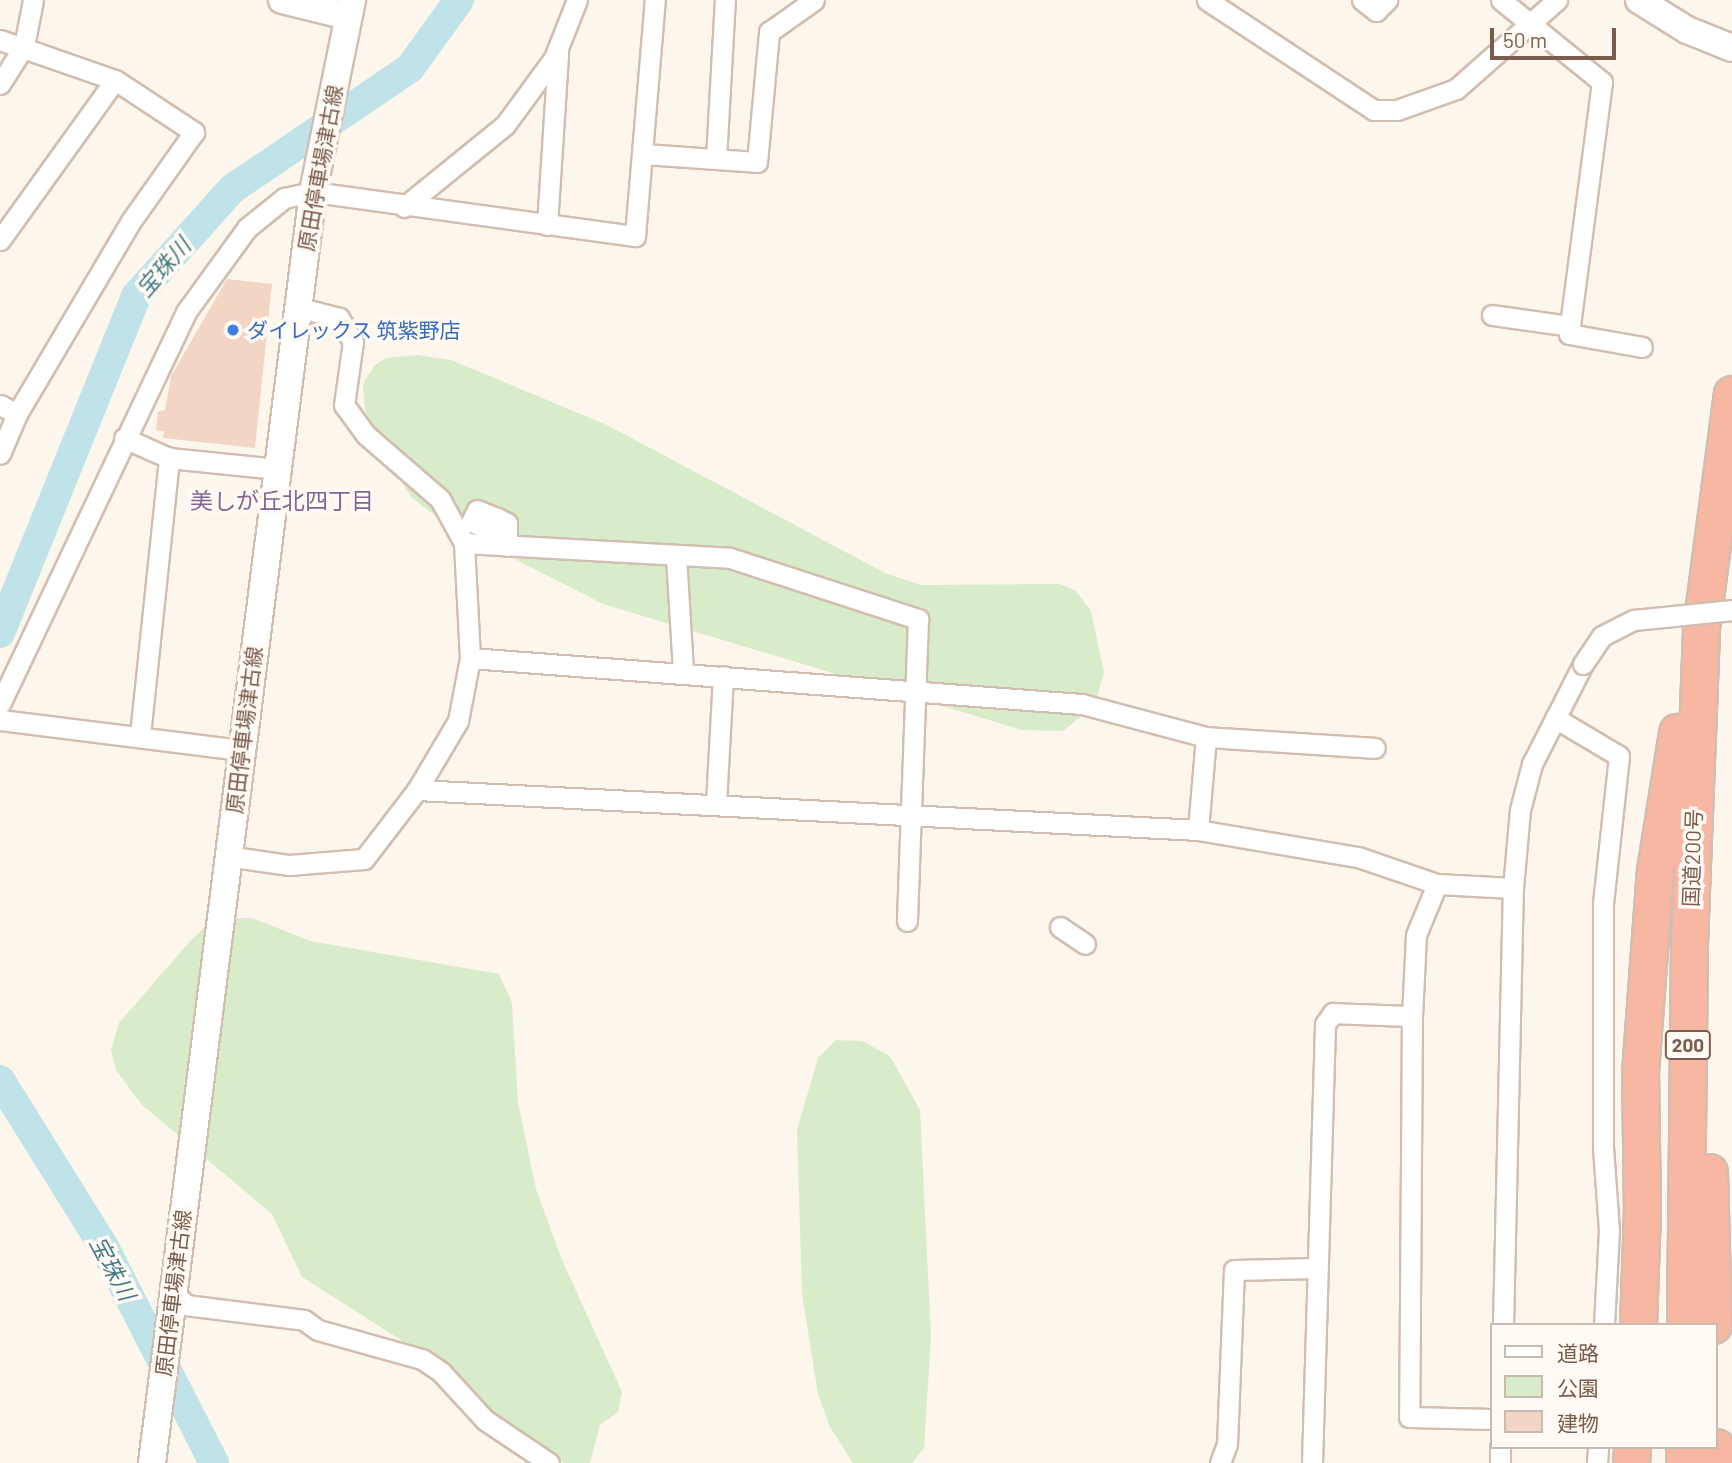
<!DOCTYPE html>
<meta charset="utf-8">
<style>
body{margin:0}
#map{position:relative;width:1732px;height:1463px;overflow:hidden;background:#fdf6ec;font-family:Barlow,"Noto Sans JP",sans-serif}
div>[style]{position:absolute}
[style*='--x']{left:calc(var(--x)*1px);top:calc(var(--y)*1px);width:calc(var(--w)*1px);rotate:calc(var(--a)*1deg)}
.green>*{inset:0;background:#d8ecc9}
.river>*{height:30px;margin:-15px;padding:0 15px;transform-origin:15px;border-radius:15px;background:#bfe3e8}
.building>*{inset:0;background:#f3d5c3}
.roads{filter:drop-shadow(2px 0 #d1beb0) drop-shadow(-2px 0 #d1beb0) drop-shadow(0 2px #d1beb0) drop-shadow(0 -2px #d1beb0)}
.street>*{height:19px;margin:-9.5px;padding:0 9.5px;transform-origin:9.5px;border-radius:9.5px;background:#fff}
.secondary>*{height:26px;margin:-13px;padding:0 13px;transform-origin:13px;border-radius:13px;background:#fff}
.highway>*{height:35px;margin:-17.5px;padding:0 17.5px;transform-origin:17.5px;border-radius:17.5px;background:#f7b7a3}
.bridges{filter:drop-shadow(2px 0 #d1beb0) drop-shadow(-2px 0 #d1beb0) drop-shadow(0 2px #d1beb0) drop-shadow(0 -2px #d1beb0)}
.street-bridge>*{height:19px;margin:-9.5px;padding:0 9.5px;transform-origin:9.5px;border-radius:9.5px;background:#fff}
.dots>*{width:19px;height:19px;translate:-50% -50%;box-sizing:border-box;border:4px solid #fffaf3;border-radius:50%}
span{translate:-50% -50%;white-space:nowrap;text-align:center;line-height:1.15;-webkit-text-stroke:7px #fffaf3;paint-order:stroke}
.shield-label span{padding:2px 5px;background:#fffaf3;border:2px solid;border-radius:5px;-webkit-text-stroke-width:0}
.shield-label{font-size:19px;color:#7a5c4d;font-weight:700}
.street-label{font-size:21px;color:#7a5c4d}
.shop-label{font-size:21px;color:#366cbe}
.left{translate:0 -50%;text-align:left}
.water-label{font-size:23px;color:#437c86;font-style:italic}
.neighbourhood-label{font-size:23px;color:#846695}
.legend{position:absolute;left:1490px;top:1323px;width:228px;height:126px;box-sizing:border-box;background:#fffaf3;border:2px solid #cabbb1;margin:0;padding:9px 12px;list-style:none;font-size:21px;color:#7a5c4d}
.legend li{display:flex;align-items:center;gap:14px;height:35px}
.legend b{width:35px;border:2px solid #cabbb1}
.scale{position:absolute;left:1490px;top:28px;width:126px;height:32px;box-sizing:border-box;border:4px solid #7a5c4d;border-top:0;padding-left:9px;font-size:21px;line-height:24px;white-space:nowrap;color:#7a5c4d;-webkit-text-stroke:5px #fffaf3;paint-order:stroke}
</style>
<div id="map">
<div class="green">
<div style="clip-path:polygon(418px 355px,451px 360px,607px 425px,885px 573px,921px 585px,1060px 584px,1076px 591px,1091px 611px,1104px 673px,1094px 706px,1063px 731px,1022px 730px,603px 604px,446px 524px,411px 497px,375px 439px,365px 409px,363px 384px,375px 365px,386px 358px)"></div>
<div style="clip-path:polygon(215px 918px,252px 918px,310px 941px,499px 974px,512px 1003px,518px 1103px,536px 1189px,562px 1260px,622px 1392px,618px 1412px,600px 1425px,590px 1463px,564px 1463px,495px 1422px,459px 1377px,302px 1277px,272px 1214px,141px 1104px,116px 1070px,111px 1050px,119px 1023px,191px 940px)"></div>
<div style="clip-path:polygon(836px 1040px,862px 1041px,890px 1056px,920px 1110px,931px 1336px,924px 1448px,912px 1463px,853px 1463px,830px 1427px,818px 1394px,802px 1294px,797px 1130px,818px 1058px)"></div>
</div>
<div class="river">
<div style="--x:0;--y:633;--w:363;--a:-68"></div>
<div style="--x:136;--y:296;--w:144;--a:-48.1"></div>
<div style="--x:232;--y:189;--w:215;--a:-34.2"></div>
<div style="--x:410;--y:68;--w:84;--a:-54.2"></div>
<div style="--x:0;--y:1080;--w:199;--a:58.1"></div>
<div style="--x:105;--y:1249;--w:240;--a:63"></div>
</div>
<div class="building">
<div style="clip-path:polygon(227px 279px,272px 284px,255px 448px,163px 438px,164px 431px,156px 430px,158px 412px,165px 410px,171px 376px)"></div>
</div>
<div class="roads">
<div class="street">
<div style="--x:1207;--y:0;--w:200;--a:33.4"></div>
<div style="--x:1374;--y:110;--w:23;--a:0"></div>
<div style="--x:1397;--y:110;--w:63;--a:-19.6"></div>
<div style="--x:1456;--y:89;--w:135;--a:-41.4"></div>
<div style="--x:1362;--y:0;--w:18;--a:38"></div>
<div style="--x:1376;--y:11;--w:16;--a:-45"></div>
<div style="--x:1501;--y:0;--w:130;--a:39.1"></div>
<div style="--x:1602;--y:82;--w:254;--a:97.5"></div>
<div style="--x:1569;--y:334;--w:74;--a:10.1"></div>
<div style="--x:0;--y:40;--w:122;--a:19.2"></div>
<div style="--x:115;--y:80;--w:95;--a:33.4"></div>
<div style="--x:194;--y:132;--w:109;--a:125.3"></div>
<div style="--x:131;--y:221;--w:224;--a:120.6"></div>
<div style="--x:17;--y:414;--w:43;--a:113"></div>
<div style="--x:0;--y:84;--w:45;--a:-57.7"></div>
<div style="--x:24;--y:46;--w:47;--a:-78.9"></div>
<div style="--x:643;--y:154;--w:114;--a:4"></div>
<div style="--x:757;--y:162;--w:131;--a:-84.7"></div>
<div style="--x:769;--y:32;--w:55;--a:-35.4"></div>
<div style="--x:716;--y:159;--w:159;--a:-86.8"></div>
<div style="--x:404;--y:207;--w:130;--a:-39.1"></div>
<div style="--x:505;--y:125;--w:83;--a:-53.8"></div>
<div style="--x:554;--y:58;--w:62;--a:-68.4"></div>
<div style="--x:547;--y:225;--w:172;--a:-86.3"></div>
<div style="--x:0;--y:240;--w:197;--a:-54.3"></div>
<div style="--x:1492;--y:315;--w:79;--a:8"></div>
<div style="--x:0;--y:405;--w:19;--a:28"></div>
<div style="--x:124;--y:438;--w:49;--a:24"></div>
<div style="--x:169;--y:458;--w:109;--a:5.8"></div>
<div style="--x:497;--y:518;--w:13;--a:113"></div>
<div style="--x:492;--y:530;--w:22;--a:-159"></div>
<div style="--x:471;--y:522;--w:13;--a:-63"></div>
<div style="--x:477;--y:510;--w:22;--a:22"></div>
<div style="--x:497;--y:518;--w:11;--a:27"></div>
<div style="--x:507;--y:523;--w:23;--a:90"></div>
<div style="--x:464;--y:543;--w:266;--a:3.2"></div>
<div style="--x:730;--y:558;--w:198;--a:18"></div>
<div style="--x:918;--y:619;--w:302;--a:92.1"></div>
<div style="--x:676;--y:556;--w:116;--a:86.5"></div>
<div style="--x:470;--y:658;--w:614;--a:4.3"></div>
<div style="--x:1082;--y:704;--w:128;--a:14.9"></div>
<div style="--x:0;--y:704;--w:434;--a:-64.6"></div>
<div style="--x:186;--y:312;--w:104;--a:-54"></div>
<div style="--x:247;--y:228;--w:48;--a:-39"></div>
<div style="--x:284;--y:198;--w:30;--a:-12"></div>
<div style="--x:313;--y:192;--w:325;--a:7.8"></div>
<div style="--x:635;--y:236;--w:237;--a:-85.2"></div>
<div style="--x:1555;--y:718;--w:74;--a:30.7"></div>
<div style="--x:1619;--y:756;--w:149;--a:96.2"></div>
<div style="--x:1603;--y:904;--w:243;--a:90"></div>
<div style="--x:1603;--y:1147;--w:83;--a:85.9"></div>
<div style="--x:1609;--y:1230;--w:95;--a:93"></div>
<div style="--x:0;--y:720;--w:243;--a:7.1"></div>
<div style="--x:140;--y:735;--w:279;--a:-84"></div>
<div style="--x:417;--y:790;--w:782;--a:2.93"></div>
<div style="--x:1198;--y:830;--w:162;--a:9.6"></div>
<div style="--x:1358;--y:857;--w:83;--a:18.9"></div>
<div style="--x:1437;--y:884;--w:76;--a:3"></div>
<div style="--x:716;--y:804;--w:128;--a:-86.9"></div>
<div style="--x:1198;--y:830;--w:93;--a:-85.1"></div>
<div style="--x:1206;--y:737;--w:169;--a:3.7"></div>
<div style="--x:227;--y:856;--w:63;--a:8.3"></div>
<div style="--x:289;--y:865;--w:75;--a:-4.6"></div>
<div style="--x:364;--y:859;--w:87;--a:-52.5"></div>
<div style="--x:417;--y:790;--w:80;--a:-59.3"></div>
<div style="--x:458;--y:721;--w:64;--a:-79.2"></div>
<div style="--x:470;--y:658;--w:115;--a:-93"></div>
<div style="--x:464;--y:543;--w:50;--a:-118.6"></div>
<div style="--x:440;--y:499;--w:98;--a:-139.1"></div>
<div style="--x:366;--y:435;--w:37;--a:-126"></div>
<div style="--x:344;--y:405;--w:64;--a:-81.9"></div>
<div style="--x:353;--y:342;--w:28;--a:-120"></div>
<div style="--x:339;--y:318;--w:43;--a:-165.3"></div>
<div style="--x:1437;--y:884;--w:55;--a:112.4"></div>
<div style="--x:1416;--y:935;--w:81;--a:92.8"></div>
<div style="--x:1412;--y:1016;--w:401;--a:90.4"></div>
<div style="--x:1409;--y:1417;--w:83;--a:1.4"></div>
<div style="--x:1060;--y:927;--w:30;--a:34"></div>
<div style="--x:172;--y:1290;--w:21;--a:47"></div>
<div style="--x:186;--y:1305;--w:119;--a:7.2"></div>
<div style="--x:304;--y:1320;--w:17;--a:36"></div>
<div style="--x:318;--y:1330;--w:108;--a:15.6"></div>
<div style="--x:422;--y:1359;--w:23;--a:34"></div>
<div style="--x:441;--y:1372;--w:65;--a:47.5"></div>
<div style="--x:485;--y:1420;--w:77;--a:33.9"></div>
<div style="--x:1503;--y:1325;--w:437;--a:-88.7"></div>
<div style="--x:1513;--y:888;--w:78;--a:-84.9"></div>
<div style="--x:1520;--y:810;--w:48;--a:-75.4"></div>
<div style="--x:1532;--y:764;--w:112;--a:-63"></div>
<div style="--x:1220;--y:1463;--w:20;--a:-70"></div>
<div style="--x:1227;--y:1444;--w:174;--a:-87.7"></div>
<div style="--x:1234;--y:1270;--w:83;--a:-1.4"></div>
<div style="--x:1312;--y:1463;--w:439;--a:-88.3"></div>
<div style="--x:1325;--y:1024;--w:14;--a:-54"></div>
<div style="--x:1333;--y:1013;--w:79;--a:2.2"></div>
<div style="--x:1500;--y:1463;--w:16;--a:-90"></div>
<div style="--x:1597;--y:1463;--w:16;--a:-86"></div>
</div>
<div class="secondary">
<div style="--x:282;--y:0;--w:67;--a:13.8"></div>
<div style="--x:1639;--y:0;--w:57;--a:32"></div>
<div style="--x:1687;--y:30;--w:48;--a:21.8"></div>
<div style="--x:152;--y:1463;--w:1281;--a:-82.78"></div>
<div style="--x:313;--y:192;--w:196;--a:-78.5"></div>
</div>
<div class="highway">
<div style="--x:1709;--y:1172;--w:153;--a:88.5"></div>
<div style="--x:1638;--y:1325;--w:112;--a:-88"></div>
<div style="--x:1642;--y:1213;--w:140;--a:-90.8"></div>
<div style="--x:1640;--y:1073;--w:204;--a:-85.8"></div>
<div style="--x:1655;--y:870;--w:140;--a:-80.9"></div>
<div style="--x:1685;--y:1325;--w:382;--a:-89.4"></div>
<div style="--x:1689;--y:943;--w:315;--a:-87.8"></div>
<div style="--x:1701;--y:628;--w:236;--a:-82.5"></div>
<div style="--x:1716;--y:1447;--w:16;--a:86"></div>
<div style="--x:1631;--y:1463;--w:16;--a:-86"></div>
<div style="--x:1684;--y:1463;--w:16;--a:-90"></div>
</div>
</div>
<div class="bridges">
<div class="street-bridge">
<div style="--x:1583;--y:664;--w:34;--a:-56"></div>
<div style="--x:1602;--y:636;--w:36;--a:-27"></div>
<div style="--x:1634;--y:620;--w:99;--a:-5.8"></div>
</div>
</div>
<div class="dots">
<div style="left:233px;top:330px;background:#3f7fe0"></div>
</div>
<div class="shield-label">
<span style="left:1688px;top:1045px">200</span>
</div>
<div class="street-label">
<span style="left:320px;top:168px;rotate:-80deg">原田停車場津古線</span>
<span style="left:244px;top:730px;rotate:-83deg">原田停車場津古線</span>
<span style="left:1692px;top:858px;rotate:-88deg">国道200号</span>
<span style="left:173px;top:1293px;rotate:-83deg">原田停車場津古線</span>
</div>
<div class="shop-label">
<span class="left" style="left:247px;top:330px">ダイレックス 筑紫野店</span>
</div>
<div class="water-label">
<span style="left:163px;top:267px;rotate:-49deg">宝珠川</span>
<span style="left:113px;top:1268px;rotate:62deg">宝珠川</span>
</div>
<div class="neighbourhood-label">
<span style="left:282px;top:500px">美しが丘北四丁目</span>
</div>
<ul class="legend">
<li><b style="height:9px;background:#fff"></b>道路</li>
<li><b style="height:19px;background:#d8ecc9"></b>公園</li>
<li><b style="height:19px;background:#f3d5c3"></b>建物</li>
</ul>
<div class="scale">50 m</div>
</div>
